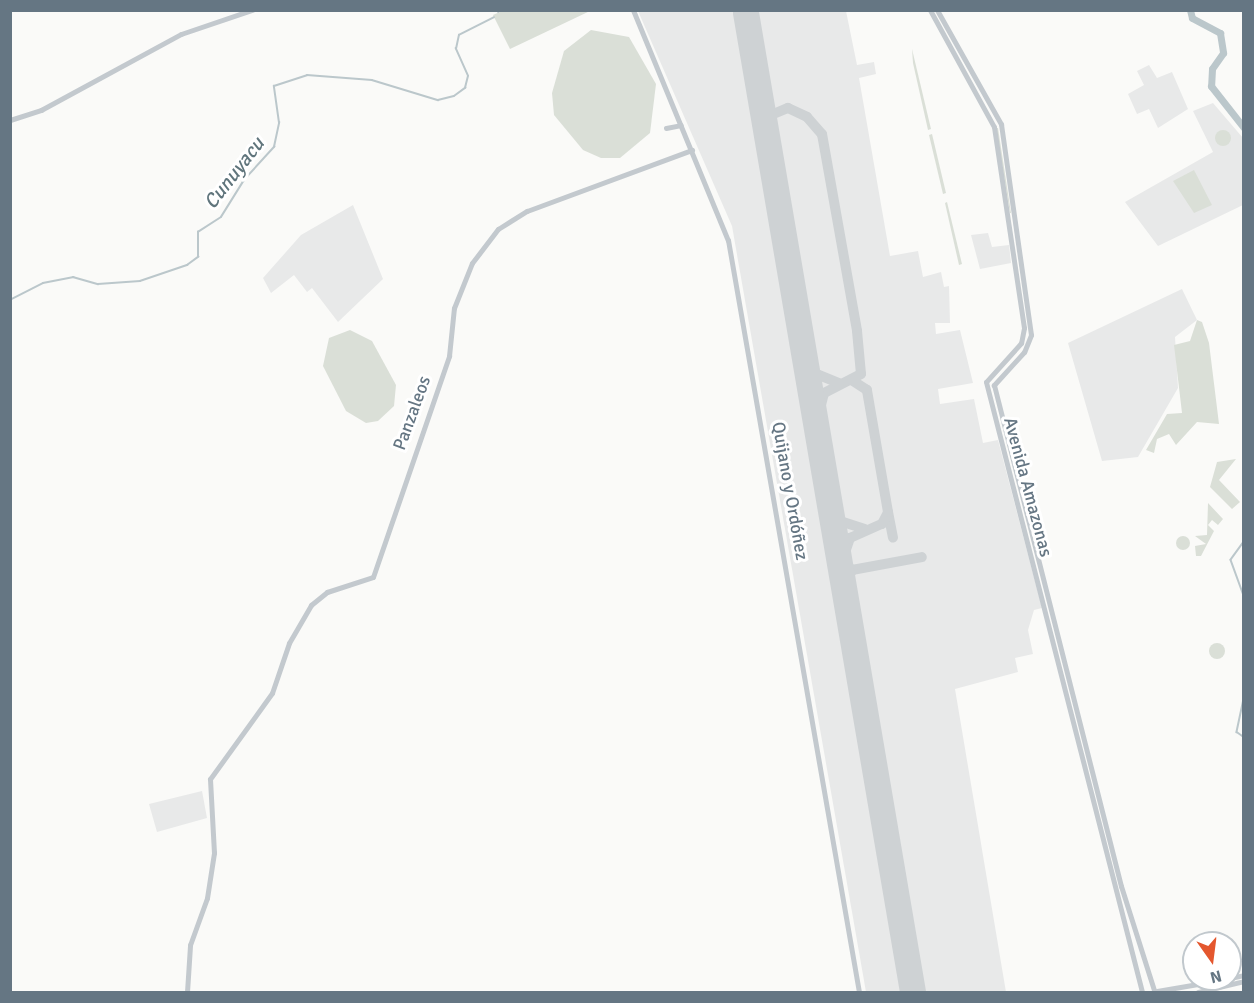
<!DOCTYPE html>
<meta charset="utf-8">
<style>
body{margin:0}
#map{position:relative;width:1254px;height:1003px;overflow:hidden;background:#fafaf8;font-family:Signika,sans-serif}
div>[style]{position:absolute}
[style*='--x']{left:calc(var(--x)*1px);top:calc(var(--y)*1px);width:calc(var(--w)*1px);rotate:calc(var(--a)*1deg)}
.built>*{inset:0;background:#e8e9e9}
.green>*{inset:0;background:#dadfd7}
.round{border-radius:50%}
.stream>*{height:1.5px;margin:-0.75px;padding:0 0.75px;transform-origin:0.75px;border-radius:0.75px;background:#bbc7cb}
.river>*{height:7px;margin:-3.5px;padding:0 3.5px;transform-origin:3.5px;border-radius:3.5px;background:#bbc7cb}
.taxiway>*{height:10px;margin:-5px;padding:0 5px;transform-origin:5px;border-radius:5px;background:#ced2d4}
.runway>*{height:26px;margin:-13px;padding:0 13px;transform-origin:13px;border-radius:13px;background:#ced2d4}
.secondary>*{height:5px;margin:-2.5px;padding:0 2.5px;transform-origin:2.5px;border-radius:2.5px;background:#c3c9ce}
span{translate:-50% -50%;white-space:nowrap;text-align:center;line-height:1.15;-webkit-text-stroke:6px #fff;paint-order:stroke}
.street-label{font-size:18px;color:#657683}
.water-label{font-size:20px;color:#60757c;font-style:italic}
.frame{position:absolute;inset:0;border:12px solid #657683;pointer-events:none}
.north{position:absolute;left:1182px;top:931px;width:60px;height:60px;box-sizing:border-box;background:#fff;border:2px solid #c1c8cd;border-radius:50%;rotate:166deg;font-size:16px;font-weight:700;line-height:24px;text-align:center;color:#657683}
.north::after{content:'';display:block;margin:auto;width:21px;height:27px;background:#e4572e;clip-path:polygon(50% 0,100% 100%,50% 72%,0 100%)}
</style>
<div id="map">
<div class="built">
<div style="clip-path:polygon(638px 11px,846px 11px,857px 65px,874px 62px,876px 74px,859px 78px,890px 256px,918px 251px,923px 277px,941px 272px,944px 287px,949px 286px,950px 323px,935px 323px,936px 334px,960px 330px,973px 383px,938px 389px,940px 404px,974px 399px,983px 443px,998px 440px,1042px 608px,1034px 610px,1028px 630px,1033px 654px,1015px 658px,1018px 672px,955px 689px,1006px 992px,866px 992px,732px 226px)"></div>
<div style="clip-path:polygon(1149px 65px,1157px 78px,1172px 72px,1188px 109px,1158px 128px,1149px 109px,1137px 114px,1128px 94px,1144px 85px,1137px 71px)"></div>
<div style="clip-path:polygon(1213px 103px,1243px 138px,1243px 205px,1158px 246px,1125px 202px,1213px 152px,1193px 111px)"></div>
<div style="clip-path:polygon(353px 205px,383px 279px,338px 322px,312px 288px,307px 292px,294px 275px,271px 293px,263px 278px,301px 235px)"></div>
<div style="clip-path:polygon(988px 233px,992px 247px,1009px 245px,1011px 263px,980px 269px,971px 235px)"></div>
<div style="clip-path:polygon(1182px 289px,1197px 320px,1175px 337px,1178px 388px,1138px 457px,1102px 461px,1068px 343px)"></div>
<div style="clip-path:polygon(202px 791px,207px 818px,157px 832px,149px 804px)"></div>
</div>
<div class="green">
<div style="clip-path:polygon(502px 11px,502px 10px,590px 11px,510px 49px,493px 15px)"></div>
<div style="clip-path:polygon(591px 30px,629px 37px,656px 84px,650px 133px,620px 158px,601px 158px,583px 150px,554px 115px,552px 93px,564px 51px)"></div>
<div style="clip-path:polygon(912px 49px,931px 129px,928px 130px,913px 63px)"></div>
<div style="clip-path:polygon(996px 128px,998px 128px,1011px 213px,1010px 213px)"></div>
<div class="round" style="left:1215px;top:130px;width:16px;height:16px"></div>
<div style="clip-path:polygon(932px 134px,946px 193px,943px 194px,929px 135px)"></div>
<div style="clip-path:polygon(1194px 170px,1212px 205px,1194px 213px,1173px 181px)"></div>
<div style="clip-path:polygon(947px 202px,962px 264px,959px 265px,945px 203px)"></div>
<div style="clip-path:polygon(1197px 320px,1202px 322px,1209px 343px,1219px 424px,1197px 422px,1176px 445px,1169px 434px,1157px 439px,1154px 453px,1146px 450px,1167px 414px,1182px 413px,1174px 345px,1190px 341px)"></div>
<div style="clip-path:polygon(350px 330px,372px 341px,396px 385px,394px 406px,378px 421px,366px 423px,346px 411px,323px 366px,329px 338px)"></div>
<div style="clip-path:polygon(1236px 459px,1219px 480px,1240px 502px,1232px 509px,1210px 487px,1217px 462px)"></div>
<div style="clip-path:polygon(1208px 503px,1223px 519px,1218px 525px,1212px 520px,1208px 525px,1214px 531px,1201px 556px,1196px 556px,1195px 546px,1206px 544px,1195px 536px,1207px 535px)"></div>
<div class="round" style="left:1176px;top:536px;width:14px;height:14px"></div>
<div class="round" style="left:1209px;top:643px;width:16px;height:16px"></div>
</div>
<div class="stream">
<div style="--x:498;--y:12;--w:3;--a:-45"></div>
<div style="--x:10;--y:300;--w:37;--a:-27"></div>
<div style="--x:43;--y:283;--w:31;--a:-11"></div>
<div style="--x:73;--y:277;--w:26;--a:16"></div>
<div style="--x:98;--y:284;--w:42;--a:-4.1"></div>
<div style="--x:140;--y:281;--w:50;--a:-18.8"></div>
<div style="--x:187;--y:265;--w:14;--a:-36"></div>
<div style="--x:198;--y:257;--w:25;--a:-90"></div>
<div style="--x:198;--y:232;--w:27;--a:-33"></div>
<div style="--x:221;--y:217;--w:44;--a:-58.1"></div>
<div style="--x:244;--y:180;--w:45;--a:-47.7"></div>
<div style="--x:274;--y:147;--w:25;--a:-78"></div>
<div style="--x:279;--y:123;--w:37;--a:-98"></div>
<div style="--x:274;--y:86;--w:35;--a:-18"></div>
<div style="--x:307;--y:75;--w:65;--a:4.4"></div>
<div style="--x:372;--y:80;--w:69;--a:16.9"></div>
<div style="--x:438;--y:100;--w:16;--a:-14"></div>
<div style="--x:454;--y:96;--w:14;--a:-36"></div>
<div style="--x:465;--y:88;--w:12;--a:-76"></div>
<div style="--x:468;--y:76;--w:30;--a:-114"></div>
<div style="--x:456;--y:49;--w:14;--a:-78"></div>
<div style="--x:459;--y:35;--w:39;--a:-27"></div>
<div style="--x:1244;--y:542;--w:22;--a:126"></div>
<div style="--x:1231;--y:560;--w:38;--a:70"></div>
<div style="--x:1244;--y:699;--w:34;--a:102"></div>
<div style="--x:1237;--y:732;--w:9;--a:36"></div>
</div>
<div class="river">
<div style="--x:1190;--y:10;--w:8;--a:76"></div>
<div style="--x:1192;--y:18;--w:32;--a:28"></div>
<div style="--x:1220;--y:33;--w:20;--a:81"></div>
<div style="--x:1223;--y:53;--w:19;--a:125"></div>
<div style="--x:1212;--y:69;--w:17;--a:93"></div>
<div style="--x:1211;--y:86;--w:53;--a:51.8"></div>
</div>
<div class="taxiway">
<div style="--x:764;--y:118;--w:26;--a:-23"></div>
<div style="--x:788;--y:108;--w:21;--a:25"></div>
<div style="--x:807;--y:117;--w:23;--a:49"></div>
<div style="--x:822;--y:134;--w:200;--a:79.9"></div>
<div style="--x:857;--y:331;--w:43;--a:84.7"></div>
<div style="--x:861;--y:374;--w:42;--a:152.8"></div>
<div style="--x:824;--y:393;--w:32;--a:104"></div>
<div style="--x:803;--y:350;--w:25;--a:64"></div>
<div style="--x:814;--y:373;--w:27;--a:22"></div>
<div style="--x:829;--y:500;--w:24;--a:62"></div>
<div style="--x:840;--y:521;--w:26;--a:18"></div>
<div style="--x:888;--y:512;--w:26;--a:79"></div>
<div style="--x:839;--y:558;--w:18;--a:43"></div>
<div style="--x:852;--y:570;--w:71;--a:-10.5"></div>
<div style="--x:840;--y:567;--w:31;--a:-71"></div>
<div style="--x:850;--y:538;--w:35;--a:-24"></div>
<div style="--x:882;--y:524;--w:13;--a:-63"></div>
<div style="--x:888;--y:512;--w:124;--a:-99.8"></div>
<div style="--x:867;--y:390;--w:17;--a:-147"></div>
<div style="--x:844;--y:588;--w:20;--a:-66"></div>
</div>
<div class="runway">
<div style="--x:746;--y:13;--w:993;--a:80.32"></div>
</div>
<div class="secondary">
<div style="--x:633;--y:10;--w:249;--a:67.6"></div>
<div style="--x:728;--y:240;--w:763;--a:80.12"></div>
<div style="--x:930;--y:10;--w:133;--a:61.3"></div>
<div style="--x:994;--y:127;--w:203;--a:81.5"></div>
<div style="--x:1024;--y:328;--w:15;--a:101"></div>
<div style="--x:1021;--y:343;--w:52;--a:131.9"></div>
<div style="--x:986;--y:382;--w:630;--a:75.65"></div>
<div style="--x:937;--y:10;--w:131;--a:60.7"></div>
<div style="--x:1001;--y:124;--w:213;--a:81.9"></div>
<div style="--x:1031;--y:335;--w:18;--a:112"></div>
<div style="--x:1024;--y:352;--w:45;--a:132.3"></div>
<div style="--x:994;--y:385;--w:517;--a:75.78"></div>
<div style="--x:1121;--y:886;--w:109;--a:72.4"></div>
<div style="--x:10;--y:120;--w:33;--a:-18"></div>
<div style="--x:41;--y:110;--w:159;--a:-28.5"></div>
<div style="--x:181;--y:34;--w:75;--a:-18.7"></div>
<div style="--x:666;--y:128;--w:15;--a:-11"></div>
<div style="--x:1230;--y:978;--w:14;--a:-12"></div>
<div style="--x:1157;--y:991;--w:71;--a:-9.7"></div>
<div style="--x:187;--y:992;--w:47;--a:-86.3"></div>
<div style="--x:190;--y:945;--w:50;--a:-70.1"></div>
<div style="--x:207;--y:898;--w:46;--a:-81.2"></div>
<div style="--x:214;--y:853;--w:74;--a:-93.1"></div>
<div style="--x:210;--y:779;--w:106;--a:-54.2"></div>
<div style="--x:272;--y:693;--w:53;--a:-71.2"></div>
<div style="--x:289;--y:643;--w:44;--a:-59.9"></div>
<div style="--x:311;--y:605;--w:21;--a:-39"></div>
<div style="--x:327;--y:592;--w:48;--a:-18.1"></div>
<div style="--x:373;--y:577;--w:234;--a:-71"></div>
<div style="--x:449;--y:356;--w:48;--a:-84.1"></div>
<div style="--x:454;--y:308;--w:48;--a:-68.2"></div>
<div style="--x:472;--y:263;--w:43;--a:-52.6"></div>
<div style="--x:498;--y:229;--w:34;--a:-32"></div>
<div style="--x:527;--y:211;--w:176;--a:-20.3"></div>
<div style="--x:1198;--y:992;--w:47;--a:-13.4"></div>
</div>
<div class="street-label">
<span style="left:412px;top:413px;rotate:-70deg">Panzaleos</span>
<span style="left:1028px;top:487px;rotate:75deg">Avenida Amazonas</span>
<span style="left:790px;top:491px;rotate:80deg">Quijano y Ordóñez</span>
</div>
<div class="water-label">
<span style="left:234px;top:173px;rotate:-52deg">Cunuyacu</span>
</div>
<div class="frame"></div>
<div class="north">N</div>
</div>
